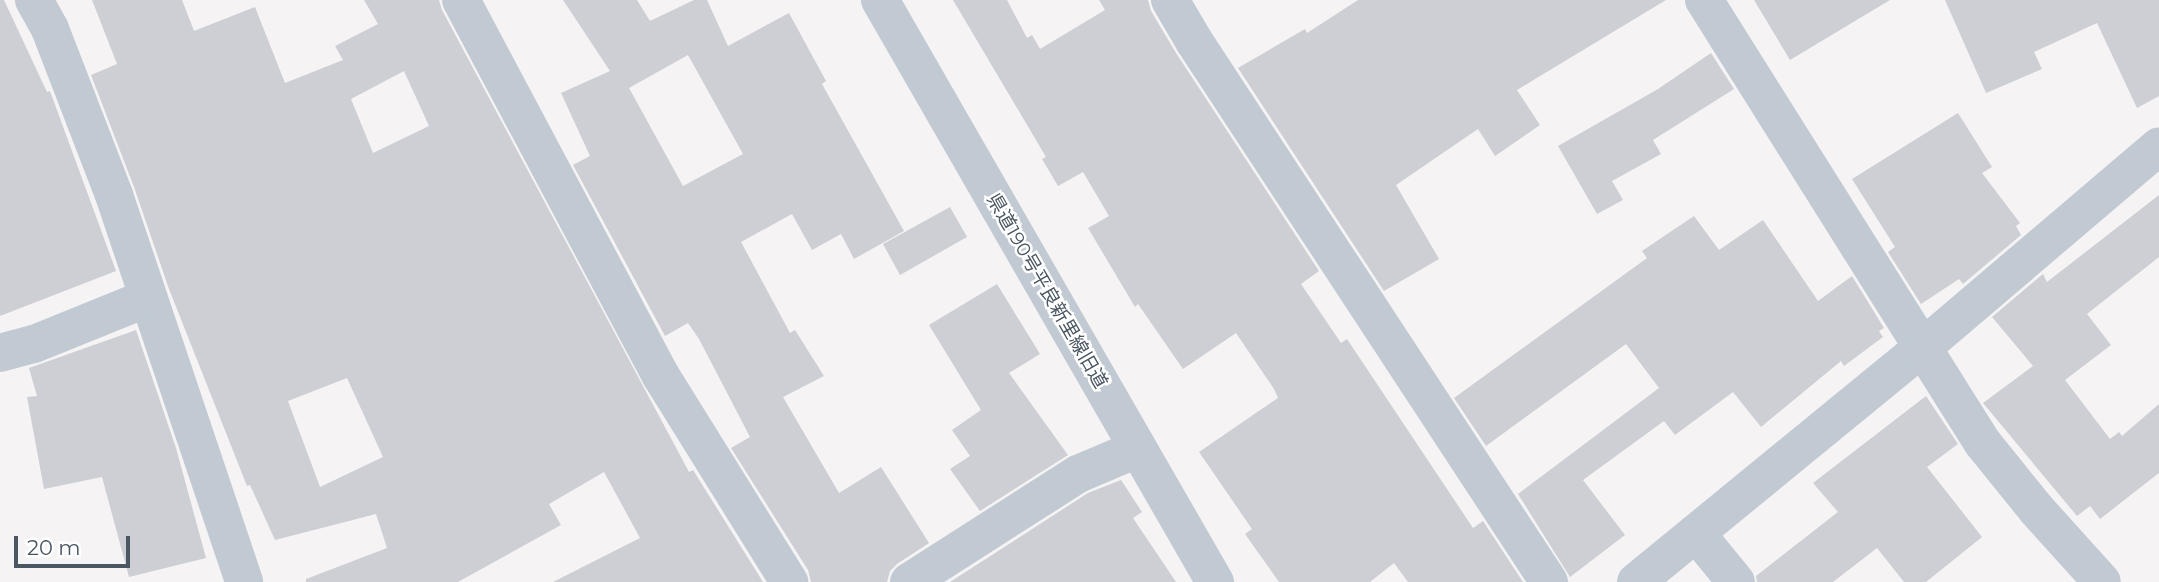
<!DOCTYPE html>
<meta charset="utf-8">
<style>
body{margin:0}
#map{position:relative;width:2159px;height:582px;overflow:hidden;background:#f5f3f3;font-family:Montserrat,"Noto Sans JP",sans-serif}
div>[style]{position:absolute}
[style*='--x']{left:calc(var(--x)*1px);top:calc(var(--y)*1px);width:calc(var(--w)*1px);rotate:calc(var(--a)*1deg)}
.building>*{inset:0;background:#cdcfd5}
.minor>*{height:38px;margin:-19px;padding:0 19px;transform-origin:19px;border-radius:19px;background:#c1cad2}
span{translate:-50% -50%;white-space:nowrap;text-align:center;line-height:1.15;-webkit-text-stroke:5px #fff;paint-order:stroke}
.street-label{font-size:19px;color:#4a5661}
.scale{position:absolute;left:14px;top:536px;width:116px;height:32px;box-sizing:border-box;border:4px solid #4a5661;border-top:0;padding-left:9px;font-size:21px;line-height:24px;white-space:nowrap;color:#4a5661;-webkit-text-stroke:5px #fff;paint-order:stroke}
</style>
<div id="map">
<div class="building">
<div style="clip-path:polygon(0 0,4px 0,47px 92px,50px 91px,116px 271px,0 316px)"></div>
<div style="clip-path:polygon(evenodd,92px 0,182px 0,194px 31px,255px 7px,285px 83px,343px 60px,335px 46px,378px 24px,364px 0,439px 0,442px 10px,689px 472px,693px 470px,763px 582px,553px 582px,640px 538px,604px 472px,549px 504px,561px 525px,458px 582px,306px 582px,306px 579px,387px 548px,376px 514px,275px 540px,250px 485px,247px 486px,169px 289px,134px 187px,91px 75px,117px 64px,92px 0,404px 71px,429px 126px,373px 153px,351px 99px,404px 71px,92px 0,347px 378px,383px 457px,320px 487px,288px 401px,347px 378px)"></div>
<div style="clip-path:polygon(evenodd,563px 0,637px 0,650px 21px,694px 0,707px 0,728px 46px,789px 13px,826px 81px,822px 84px,904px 231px,854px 259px,841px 234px,812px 250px,792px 214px,741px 242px,790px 333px,795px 330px,824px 376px,783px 397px,839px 493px,881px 467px,929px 543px,897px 564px,890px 571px,887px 582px,811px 582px,808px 570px,731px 448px,750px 437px,699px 339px,688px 323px,665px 336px,573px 165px,590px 156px,561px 93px,610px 71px,563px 0,688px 55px,743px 154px,683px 186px,629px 88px,688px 55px)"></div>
<div style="clip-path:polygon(953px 0,1007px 0,1027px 38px,1032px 35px,1040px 49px,1105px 10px,1099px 0,1148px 0,1151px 11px,1176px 53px,1319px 271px,1301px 284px,1341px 343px,1347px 339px,1473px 528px,1483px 521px,1523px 582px,1408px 582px,1394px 563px,1370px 582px,1279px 582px,1245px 534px,1252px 529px,1199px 452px,1278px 398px,1274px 389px,1236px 333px,1183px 369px,1138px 304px,1135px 307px,1088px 228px,1109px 216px,1083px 172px,1058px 186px,1042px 159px,1046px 157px)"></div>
<div style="clip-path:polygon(1358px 0,1666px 0,1517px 90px,1540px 125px,1495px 156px,1478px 129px,1396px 185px,1439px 259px,1384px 291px,1238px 68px,1305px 29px,1307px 33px)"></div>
<div style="clip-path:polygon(1754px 0,1890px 0,1790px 60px)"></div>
<div style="clip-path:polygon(1945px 0,2159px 0,2159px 96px,2137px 108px,2097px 23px,2034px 52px,2042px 69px,1986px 93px)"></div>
<div style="clip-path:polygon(1711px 53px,1734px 89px,1653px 140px,1661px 154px,1612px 181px,1623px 200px,1597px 214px,1558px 146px,1658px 89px)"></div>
<div style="clip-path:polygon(1958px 113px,1992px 167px,1982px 173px,2020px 223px,2016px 226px,2021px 235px,1963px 284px,1959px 279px,1921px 304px,1888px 252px,1895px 247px,1852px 179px)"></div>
<div style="clip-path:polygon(2159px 195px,2159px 257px,2087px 314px,2111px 345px,2065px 380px,2110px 439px,2119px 432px,2122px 436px,2159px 404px,2159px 473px,2100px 519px,2090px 506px,2077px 516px,1983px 403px,2033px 366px,1992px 317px,2043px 274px,2047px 282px)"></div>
<div style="clip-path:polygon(950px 207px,967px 237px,900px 275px,883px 244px)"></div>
<div style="clip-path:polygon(1694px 216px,1719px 250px,1763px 220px,1818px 301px,1852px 276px,1884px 328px,1879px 331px,1883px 337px,1844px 366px,1841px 361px,1761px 427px,1733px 392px,1675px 435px,1664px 421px,1583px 480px,1625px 535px,1570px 577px,1518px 494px,1659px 388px,1626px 344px,1486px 446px,1454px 398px,1647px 258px,1642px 251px)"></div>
<div style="clip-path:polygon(997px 284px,1040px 354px,1009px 373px,1068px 455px,980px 511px,950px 469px,970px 456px,952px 430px,981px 410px,929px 325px)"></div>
<div style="clip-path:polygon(136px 330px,176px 448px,206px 558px,129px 577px,102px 477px,44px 489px,27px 397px,37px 396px,29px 368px)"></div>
<div style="clip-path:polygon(1926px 396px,1958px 444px,1927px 467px,1982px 537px,1926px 582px,1904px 582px,1877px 548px,1833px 582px,1757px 582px,1756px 576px,1838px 512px,1813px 483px)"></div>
<div style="clip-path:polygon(1121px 480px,1142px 512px,1133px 518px,1176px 582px,950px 582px,1088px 493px)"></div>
</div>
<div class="minor">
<div style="--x:34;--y:0;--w:33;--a:61"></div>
<div style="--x:50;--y:29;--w:178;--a:68.9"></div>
<div style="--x:114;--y:195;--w:408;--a:71.4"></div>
<div style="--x:461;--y:0;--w:426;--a:62"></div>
<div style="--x:661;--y:376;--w:243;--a:58.1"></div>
<div style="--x:880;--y:0;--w:672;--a:60.08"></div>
<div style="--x:1170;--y:0;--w:48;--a:59.7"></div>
<div style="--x:1194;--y:41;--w:647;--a:56.73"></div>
<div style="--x:1704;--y:0;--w:522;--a:57.83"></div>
<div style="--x:1982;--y:442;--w:86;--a:51.1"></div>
<div style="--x:2036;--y:509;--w:98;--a:47.9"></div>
<div style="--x:0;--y:353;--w:35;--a:-15"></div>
<div style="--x:34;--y:344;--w:123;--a:-22"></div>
<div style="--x:1696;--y:533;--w:63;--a:50.8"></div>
<div style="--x:909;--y:582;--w:201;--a:-32.6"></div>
<div style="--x:1078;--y:474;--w:64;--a:-23"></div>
<div style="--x:1636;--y:582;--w:370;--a:-39.3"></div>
<div style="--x:1922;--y:348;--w:311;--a:-40.4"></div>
</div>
<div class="street-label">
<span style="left:1047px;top:291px;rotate:60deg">県道190号平良新里線旧道</span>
</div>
<div class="scale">20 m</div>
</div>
